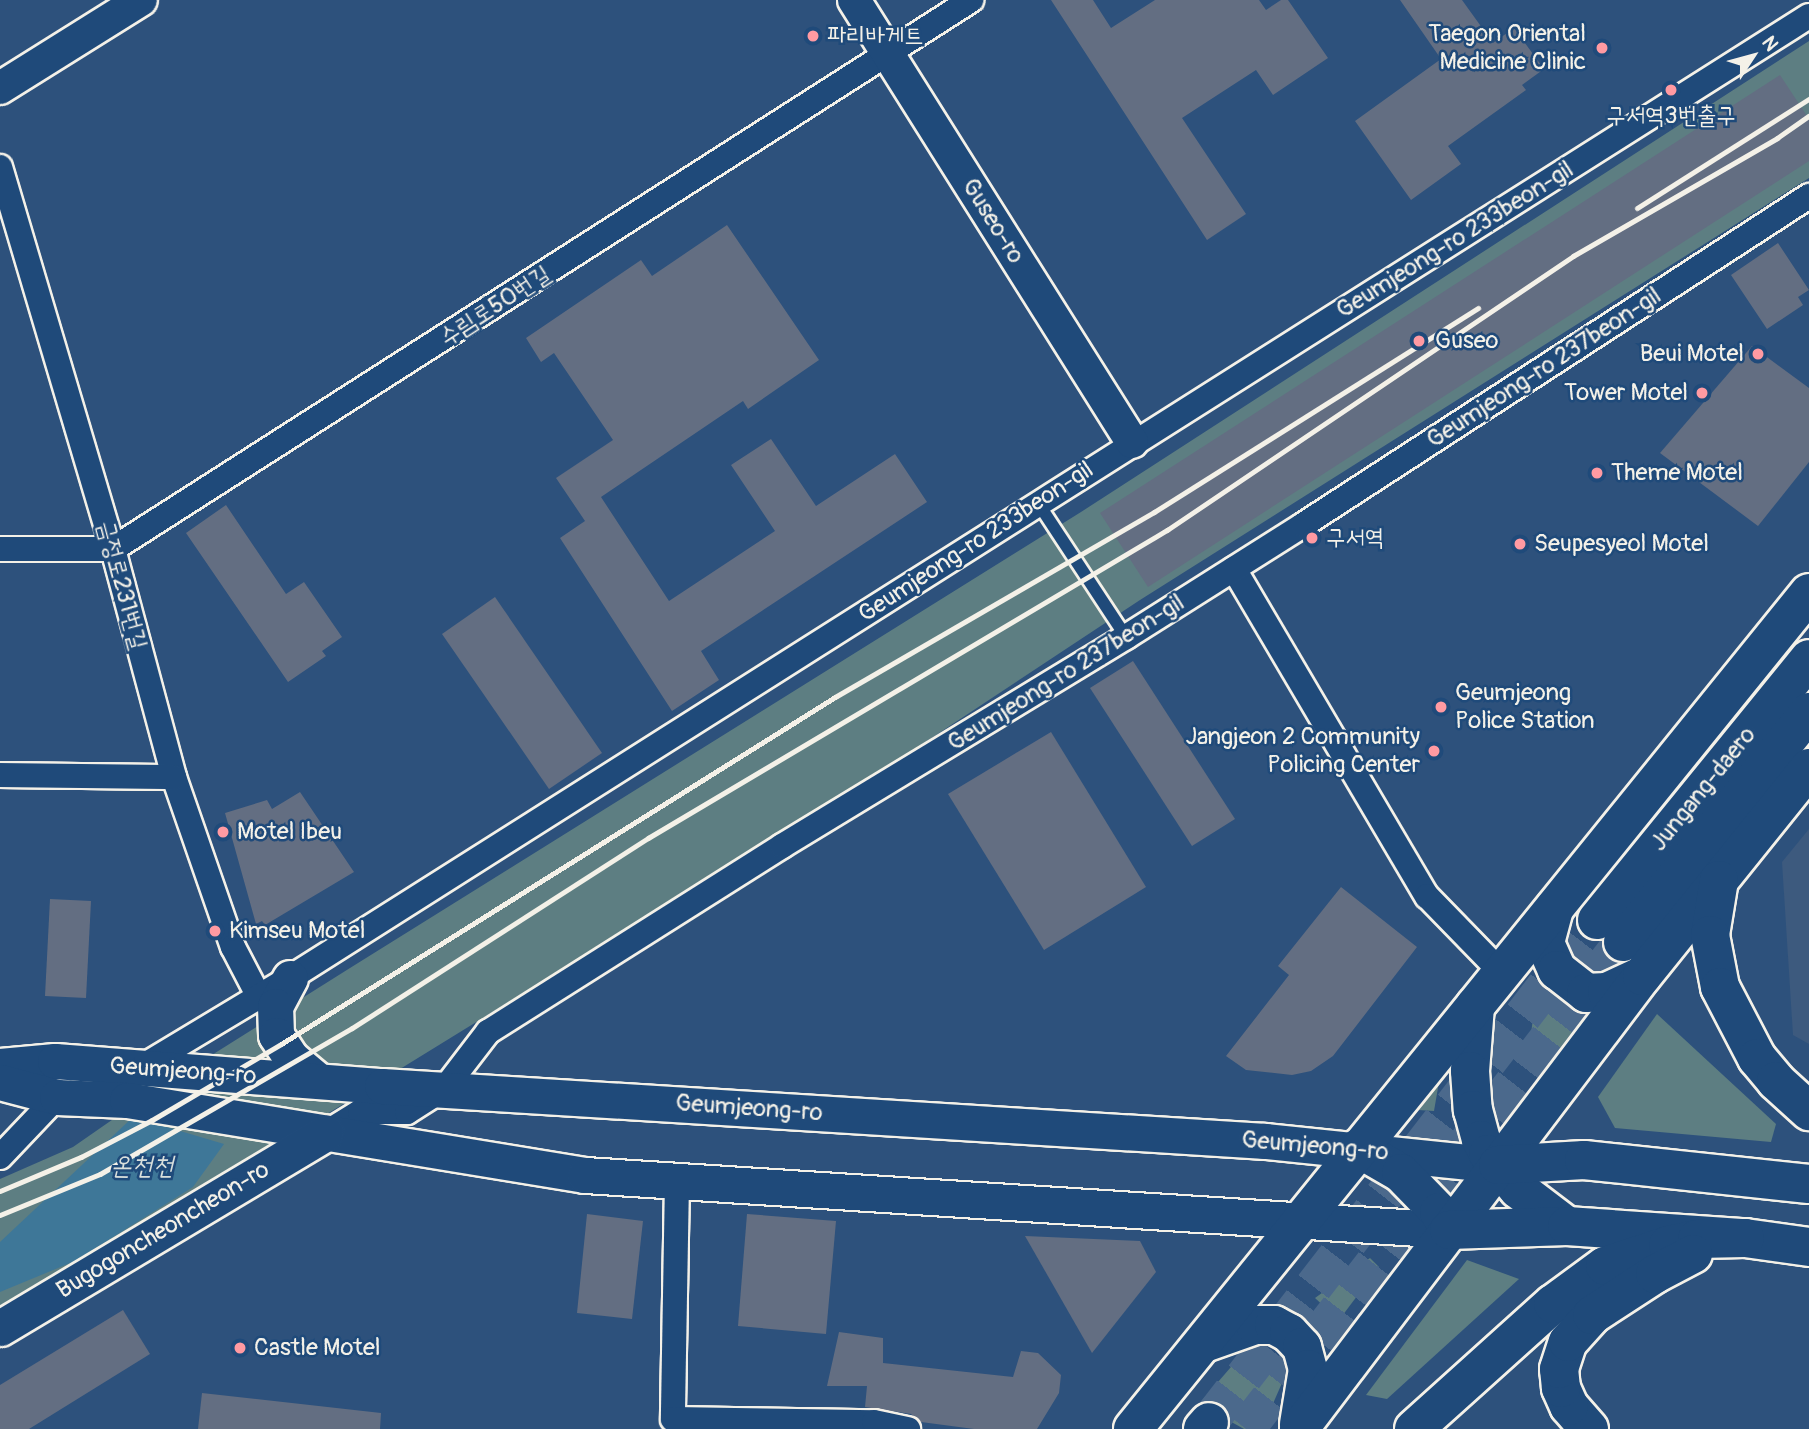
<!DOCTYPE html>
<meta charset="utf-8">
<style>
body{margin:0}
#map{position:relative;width:1809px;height:1429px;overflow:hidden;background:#2d517c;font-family:Pangolin,"Poor Story",sans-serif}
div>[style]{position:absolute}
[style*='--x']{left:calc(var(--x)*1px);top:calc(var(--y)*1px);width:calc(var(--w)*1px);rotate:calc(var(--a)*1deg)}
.built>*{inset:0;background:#3d5a7e}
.green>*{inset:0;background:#5d7e82}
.water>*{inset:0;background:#3e7798}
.building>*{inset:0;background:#636e82}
.primary-tunnel>*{height:38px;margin-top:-19px;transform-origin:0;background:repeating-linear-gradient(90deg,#4b698c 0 38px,transparent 0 57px)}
.roads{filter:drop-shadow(2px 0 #f4f1e8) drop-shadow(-2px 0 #f4f1e8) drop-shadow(0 2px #f4f1e8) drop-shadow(0 -2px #f4f1e8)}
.service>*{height:12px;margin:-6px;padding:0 6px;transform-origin:6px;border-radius:6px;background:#1f4a7a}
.minor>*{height:24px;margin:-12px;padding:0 12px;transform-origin:12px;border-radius:12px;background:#1f4a7a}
.tertiary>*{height:32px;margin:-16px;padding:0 16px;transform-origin:16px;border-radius:16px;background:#1f4a7a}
.secondary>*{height:35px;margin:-17.5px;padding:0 17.5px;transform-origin:17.5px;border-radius:17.5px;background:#1f4a7a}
.primary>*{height:38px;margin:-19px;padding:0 19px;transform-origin:19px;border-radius:19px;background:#1f4a7a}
.motorway>*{height:38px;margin:-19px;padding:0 19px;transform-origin:19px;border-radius:19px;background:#1f4a7a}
.rail>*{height:5px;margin:-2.5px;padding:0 2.5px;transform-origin:2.5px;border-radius:2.5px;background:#f4f1e8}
.dots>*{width:19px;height:19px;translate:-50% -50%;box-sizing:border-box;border:4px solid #1f4a7a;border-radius:50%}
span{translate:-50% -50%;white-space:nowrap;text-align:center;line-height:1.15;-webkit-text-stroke:5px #1f4a7a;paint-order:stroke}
.poi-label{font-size:24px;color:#f4f1e8}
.right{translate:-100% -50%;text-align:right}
.left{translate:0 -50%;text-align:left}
.street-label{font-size:24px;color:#f4f1e8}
.water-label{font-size:26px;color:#d9dfdc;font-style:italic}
.north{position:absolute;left:1718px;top:21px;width:70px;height:70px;-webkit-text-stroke:5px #1f4a7a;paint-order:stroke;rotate:54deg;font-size:19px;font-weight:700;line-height:28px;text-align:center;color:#f4f1e8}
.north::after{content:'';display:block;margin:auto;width:24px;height:32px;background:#f4f1e8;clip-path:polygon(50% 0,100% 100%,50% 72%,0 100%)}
</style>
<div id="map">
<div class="built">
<div style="clip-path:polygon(1809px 829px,1809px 1044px,1793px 1035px,1782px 862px)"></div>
</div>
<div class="green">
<div style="clip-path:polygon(1809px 41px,1809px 178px,1140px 600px,859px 786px,118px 1243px,0 1310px,0 1179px,73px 1147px,145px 1097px,350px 968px,1081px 512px)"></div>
<div style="clip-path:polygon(1537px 986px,1583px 1018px,1541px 1073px,1527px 1066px)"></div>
<div style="clip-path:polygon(1657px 1014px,1776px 1124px,1771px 1142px,1615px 1128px,1598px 1097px)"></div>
<div style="clip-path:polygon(1440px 1076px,1434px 1111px,1402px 1109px)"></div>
<div style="clip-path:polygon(1370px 1258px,1379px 1267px,1339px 1320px,1315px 1298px)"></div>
<div style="clip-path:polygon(1467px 1260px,1519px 1279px,1387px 1399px,1366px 1395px)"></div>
<div style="clip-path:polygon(1263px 1354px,1281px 1365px,1282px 1383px,1262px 1429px,1244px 1429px,1199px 1404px,1237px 1360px)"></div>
</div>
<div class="water">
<div style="clip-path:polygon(133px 1117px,224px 1144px,193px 1187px,75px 1261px,0 1292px,0 1242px)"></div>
</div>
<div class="building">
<div style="clip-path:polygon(1051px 0,1093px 0,1111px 28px,1155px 0,1259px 0,1266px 10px,1281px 0,1288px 0,1328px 58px,1273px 95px,1256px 70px,1182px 118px,1246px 214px,1207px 240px)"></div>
<div style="clip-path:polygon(1400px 0,1462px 0,1493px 43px,1514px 28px,1544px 69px,1522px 85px,1526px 90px,1448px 146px,1461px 164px,1411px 200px,1355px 121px,1441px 59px)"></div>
<div style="clip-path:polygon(1780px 75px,1809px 119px,1809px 161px,1148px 587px,1100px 513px)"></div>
<div style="clip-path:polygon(727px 225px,819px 360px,748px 409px,743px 401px,601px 497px,669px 601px,775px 531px,731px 465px,771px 439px,816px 506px,895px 454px,927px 502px,701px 651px,719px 680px,672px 711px,560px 538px,585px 521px,556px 478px,613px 440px,554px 353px,541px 362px,526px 338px,641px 260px,652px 276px)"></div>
<div style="clip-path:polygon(1778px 243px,1809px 290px,1798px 297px,1803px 305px,1767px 329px,1731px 275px)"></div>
<div style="clip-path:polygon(1752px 346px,1809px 388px,1809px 462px,1758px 526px,1660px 453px)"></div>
<div style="clip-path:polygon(226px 505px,286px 594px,304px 582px,342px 637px,322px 651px,326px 656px,288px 682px,186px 533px)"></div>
<div style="clip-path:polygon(495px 597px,602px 753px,549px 789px,442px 634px)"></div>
<div style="clip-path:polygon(1133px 661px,1235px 819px,1192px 846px,1090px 688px)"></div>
<div style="clip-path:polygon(1051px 732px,1146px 887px,1044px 950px,948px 794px)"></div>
<div style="clip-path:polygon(300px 792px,354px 872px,265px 925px,262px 921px,256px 924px,225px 813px,267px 800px,272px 809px)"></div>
<div style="clip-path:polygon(1341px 887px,1417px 947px,1333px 1056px,1311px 1071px,1292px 1075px,1246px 1070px,1226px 1056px,1289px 975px,1278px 966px)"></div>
<div style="clip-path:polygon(50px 899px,91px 901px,86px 998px,45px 996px)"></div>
<div style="clip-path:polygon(587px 1214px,643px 1221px,632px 1319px,577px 1313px)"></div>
<div style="clip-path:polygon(747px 1214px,836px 1221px,826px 1334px,738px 1326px)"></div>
<div style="clip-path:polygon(1025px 1236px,1140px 1241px,1156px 1272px,1092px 1353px)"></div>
<div style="clip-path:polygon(123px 1310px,150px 1354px,29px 1429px,0 1429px,0 1385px)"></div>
<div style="clip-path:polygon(839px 1332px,883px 1338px,883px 1363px,1013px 1377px,1021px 1351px,1038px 1353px,1061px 1375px,1059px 1393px,1037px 1429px,974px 1429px,921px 1422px,911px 1414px,865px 1407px,867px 1386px,827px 1386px)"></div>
<div style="clip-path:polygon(202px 1393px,381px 1413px,380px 1429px,198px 1429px)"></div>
</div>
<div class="primary-tunnel">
<div style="--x:1209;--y:1422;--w:634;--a:-52.3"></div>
<div style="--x:1246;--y:1429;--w:616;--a:-52.26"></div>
</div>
<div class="roads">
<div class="service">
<div style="--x:1038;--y:503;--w:160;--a:56.7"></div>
</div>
<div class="minor">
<div style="--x:0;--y:167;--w:398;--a:73.5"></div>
<div style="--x:113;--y:549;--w:236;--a:75"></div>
<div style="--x:174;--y:777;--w:180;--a:70.9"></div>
<div style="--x:233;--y:947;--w:56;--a:62.5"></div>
<div style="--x:0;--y:549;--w:113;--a:0"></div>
<div style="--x:113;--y:549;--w:1019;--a:-32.61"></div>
<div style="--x:1234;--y:569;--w:380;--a:59.5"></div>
<div style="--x:1427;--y:896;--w:106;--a:45.8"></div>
<div style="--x:0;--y:775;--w:174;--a:0.7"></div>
<div style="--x:140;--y:1068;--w:175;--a:-31"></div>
<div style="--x:290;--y:978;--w:1798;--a:-32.35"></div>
<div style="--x:326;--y:1133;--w:40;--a:-32"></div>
<div style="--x:360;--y:1112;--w:47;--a:0"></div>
<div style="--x:407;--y:1112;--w:45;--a:-32.3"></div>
<div style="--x:445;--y:1088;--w:71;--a:-52.5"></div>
<div style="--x:488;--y:1032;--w:348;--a:-32.3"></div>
<div style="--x:782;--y:846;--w:403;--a:-31.3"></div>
<div style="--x:1126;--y:637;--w:209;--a:-32.3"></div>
<div style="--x:1303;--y:525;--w:604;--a:-33.03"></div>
<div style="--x:0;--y:1157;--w:83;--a:-46.5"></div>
<div style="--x:57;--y:1097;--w:14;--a:-17"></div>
<div style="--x:677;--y:1181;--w:238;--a:91"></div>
<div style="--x:673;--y:1419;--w:201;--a:0.9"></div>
<div style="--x:874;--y:1422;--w:35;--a:12"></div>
</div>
<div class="tertiary">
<div style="--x:854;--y:0;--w:522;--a:57.83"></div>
<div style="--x:0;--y:88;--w:166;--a:-32"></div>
</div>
<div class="secondary">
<div style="--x:290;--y:978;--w:32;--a:118"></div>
<div style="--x:275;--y:1006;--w:29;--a:88"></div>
<div style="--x:276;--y:1035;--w:27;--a:57"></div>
<div style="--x:291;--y:1058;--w:35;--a:40"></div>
<div style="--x:0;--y:1066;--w:55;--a:-5.2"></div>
<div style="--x:55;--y:1061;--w:328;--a:4.4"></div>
<div style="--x:382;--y:1086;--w:885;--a:3.56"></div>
<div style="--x:1265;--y:1141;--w:234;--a:5.9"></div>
<div style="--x:0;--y:1082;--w:59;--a:14.7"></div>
<div style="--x:57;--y:1097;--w:70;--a:2.5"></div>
<div style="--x:127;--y:1100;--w:464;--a:9.3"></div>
<div style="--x:585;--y:1175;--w:866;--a:3.64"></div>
<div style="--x:0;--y:1328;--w:380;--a:-30.9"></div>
</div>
<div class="primary">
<div style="--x:1554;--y:909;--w:35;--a:105"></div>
<div style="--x:1545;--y:943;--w:30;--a:66"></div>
<div style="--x:1557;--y:970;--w:37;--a:38"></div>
<div style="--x:1586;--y:993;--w:21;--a:-3"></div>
<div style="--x:1607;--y:992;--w:38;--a:-25"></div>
<div style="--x:1597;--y:920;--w:336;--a:-50.9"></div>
<div style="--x:1623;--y:942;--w:296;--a:-51"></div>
<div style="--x:1475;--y:1006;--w:65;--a:94.4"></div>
<div style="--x:1470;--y:1071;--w:39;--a:86"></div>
<div style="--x:1473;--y:1110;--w:31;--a:75"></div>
<div style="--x:1481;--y:1140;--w:16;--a:63"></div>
<div style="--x:1488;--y:1154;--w:46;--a:49.4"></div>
<div style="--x:1518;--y:1189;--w:61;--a:37.1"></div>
<div style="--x:1358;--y:1148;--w:50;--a:30.2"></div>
<div style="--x:1401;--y:1173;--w:54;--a:45.7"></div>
<div style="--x:1439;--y:1212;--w:21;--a:61"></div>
<div style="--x:1204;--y:1343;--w:54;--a:-19.4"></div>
<div style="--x:1255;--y:1325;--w:19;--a:0"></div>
<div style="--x:1274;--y:1325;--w:17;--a:28"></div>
<div style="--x:1289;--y:1333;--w:19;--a:47"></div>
<div style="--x:1302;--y:1347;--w:23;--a:75"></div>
<div style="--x:1308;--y:1369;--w:56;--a:99.3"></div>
<div style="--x:1133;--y:1429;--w:1075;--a:-51.04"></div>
<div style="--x:1203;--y:1429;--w:9;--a:-49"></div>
<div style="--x:1299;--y:1429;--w:568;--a:-52.87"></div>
<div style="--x:1642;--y:976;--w:267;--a:-51.2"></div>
</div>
<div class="motorway">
<div style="--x:1719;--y:880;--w:56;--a:99.3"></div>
<div style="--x:1710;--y:935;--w:53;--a:79.1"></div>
<div style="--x:1720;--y:987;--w:80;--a:62.5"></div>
<div style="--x:1757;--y:1058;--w:30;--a:50"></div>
<div style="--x:1776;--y:1081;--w:45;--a:42.3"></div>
<div style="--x:1498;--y:1165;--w:86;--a:-3.3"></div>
<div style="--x:1584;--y:1160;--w:226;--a:6.1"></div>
<div style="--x:1449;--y:1230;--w:118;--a:-1.9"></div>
<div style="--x:1567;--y:1226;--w:178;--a:3.9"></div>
<div style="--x:1745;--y:1238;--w:65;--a:8"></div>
<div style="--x:1414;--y:1429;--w:187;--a:-42"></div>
<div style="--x:1553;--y:1304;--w:64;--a:-36.2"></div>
<div style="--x:1605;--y:1266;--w:66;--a:-18.4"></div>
<div style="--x:1668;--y:1245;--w:30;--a:-12"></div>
<div style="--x:1697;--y:1239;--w:48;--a:-1.2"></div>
<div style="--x:1589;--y:1429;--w:30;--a:-131"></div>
<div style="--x:1569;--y:1406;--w:20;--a:-114"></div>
<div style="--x:1561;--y:1388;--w:19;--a:-96"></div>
<div style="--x:1559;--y:1369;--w:28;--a:-72"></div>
<div style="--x:1568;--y:1342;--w:36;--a:-48"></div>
<div style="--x:1592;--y:1315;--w:75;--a:-33.1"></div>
<div style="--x:1655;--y:1274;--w:43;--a:-27.8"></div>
</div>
</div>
<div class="rail">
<div style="--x:1637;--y:208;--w:204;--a:-32.4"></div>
<div style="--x:0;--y:1191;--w:88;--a:-22.8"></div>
<div style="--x:81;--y:1157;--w:80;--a:-27.5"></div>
<div style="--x:152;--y:1120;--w:150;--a:-30.5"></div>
<div style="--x:281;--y:1044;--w:654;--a:-32.06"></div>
<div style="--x:835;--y:697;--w:369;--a:-30.1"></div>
<div style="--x:1154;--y:512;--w:383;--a:-32.2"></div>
<div style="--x:0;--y:1215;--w:108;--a:-22.3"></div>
<div style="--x:100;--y:1174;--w:291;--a:-30.1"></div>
<div style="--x:352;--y:1028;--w:352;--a:-32.7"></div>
<div style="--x:648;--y:838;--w:604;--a:-30.69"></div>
<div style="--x:1167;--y:530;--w:490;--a:-34"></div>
<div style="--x:1573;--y:256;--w:236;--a:-30"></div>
<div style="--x:1777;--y:138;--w:39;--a:-35"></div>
</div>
<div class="dots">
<div style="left:813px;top:36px;background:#ff9aa2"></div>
<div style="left:1602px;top:48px;background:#ff9aa2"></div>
<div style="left:1671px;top:90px;background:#ff9aa2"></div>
<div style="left:1419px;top:341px;background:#ff9aa2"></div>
<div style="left:1758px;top:354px;background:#ff9aa2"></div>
<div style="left:1702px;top:393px;background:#ff9aa2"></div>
<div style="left:1597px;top:473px;background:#ff9aa2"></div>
<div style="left:1312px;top:538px;background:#ff9aa2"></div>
<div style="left:1520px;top:544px;background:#ff9aa2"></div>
<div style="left:1441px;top:707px;background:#ff9aa2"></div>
<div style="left:1434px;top:751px;background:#ff9aa2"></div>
<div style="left:223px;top:832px;background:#ff9aa2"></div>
<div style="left:215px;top:931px;background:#ff9aa2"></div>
<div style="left:240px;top:1348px;background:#ff9aa2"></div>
</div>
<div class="poi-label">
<span class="right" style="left:1586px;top:48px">Taegon Oriental<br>Medicine Clinic</span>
<span class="left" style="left:827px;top:36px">파리바게트</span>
<span style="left:1671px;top:116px">구서역3번출구</span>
<span class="left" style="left:1435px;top:341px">Guseo</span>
<span class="right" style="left:1744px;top:354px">Beui Motel</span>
<span class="right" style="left:1688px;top:393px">Tower Motel</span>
<span class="left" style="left:1611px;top:473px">Theme Motel</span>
<span class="left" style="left:1326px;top:538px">구서역</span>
<span class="left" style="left:1534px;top:544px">Seupesyeol Motel</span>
<span class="left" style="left:1455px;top:707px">Geumjeong<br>Police Station</span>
<span class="right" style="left:1420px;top:751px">Jangjeon 2 Community<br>Policing Center</span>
<span class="left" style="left:237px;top:832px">Motel Ibeu</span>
<span class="left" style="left:229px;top:931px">Kimseu Motel</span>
<span class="left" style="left:254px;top:1348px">Castle Motel</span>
</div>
<div class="street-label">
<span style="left:993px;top:221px;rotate:58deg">Guseo-ro</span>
<span style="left:1455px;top:240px;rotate:-32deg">Geumjeong-ro 233beon-gil</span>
<span style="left:495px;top:306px;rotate:-33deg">수림로50번길</span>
<span style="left:1544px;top:368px;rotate:-33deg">Geumjeong-ro 237beon-gil</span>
<span style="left:976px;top:542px;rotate:-33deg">Geumjeong-ro 233beon-gil</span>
<span style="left:122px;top:585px;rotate:75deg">금정로231번길</span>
<span style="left:1066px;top:673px;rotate:-32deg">Geumjeong-ro 237beon-gil</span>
<span style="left:1703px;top:789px;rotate:-51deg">Jungang-daero</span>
<span style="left:183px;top:1071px;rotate:4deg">Geumjeong-ro</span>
<span style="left:749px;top:1108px;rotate:4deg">Geumjeong-ro</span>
<span style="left:1315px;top:1146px;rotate:5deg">Geumjeong-ro</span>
<span style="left:163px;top:1230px;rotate:-31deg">Bugogoncheoncheon-ro</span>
</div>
<div class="water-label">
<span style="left:142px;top:1167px">온천천</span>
</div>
<div class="north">N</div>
</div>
